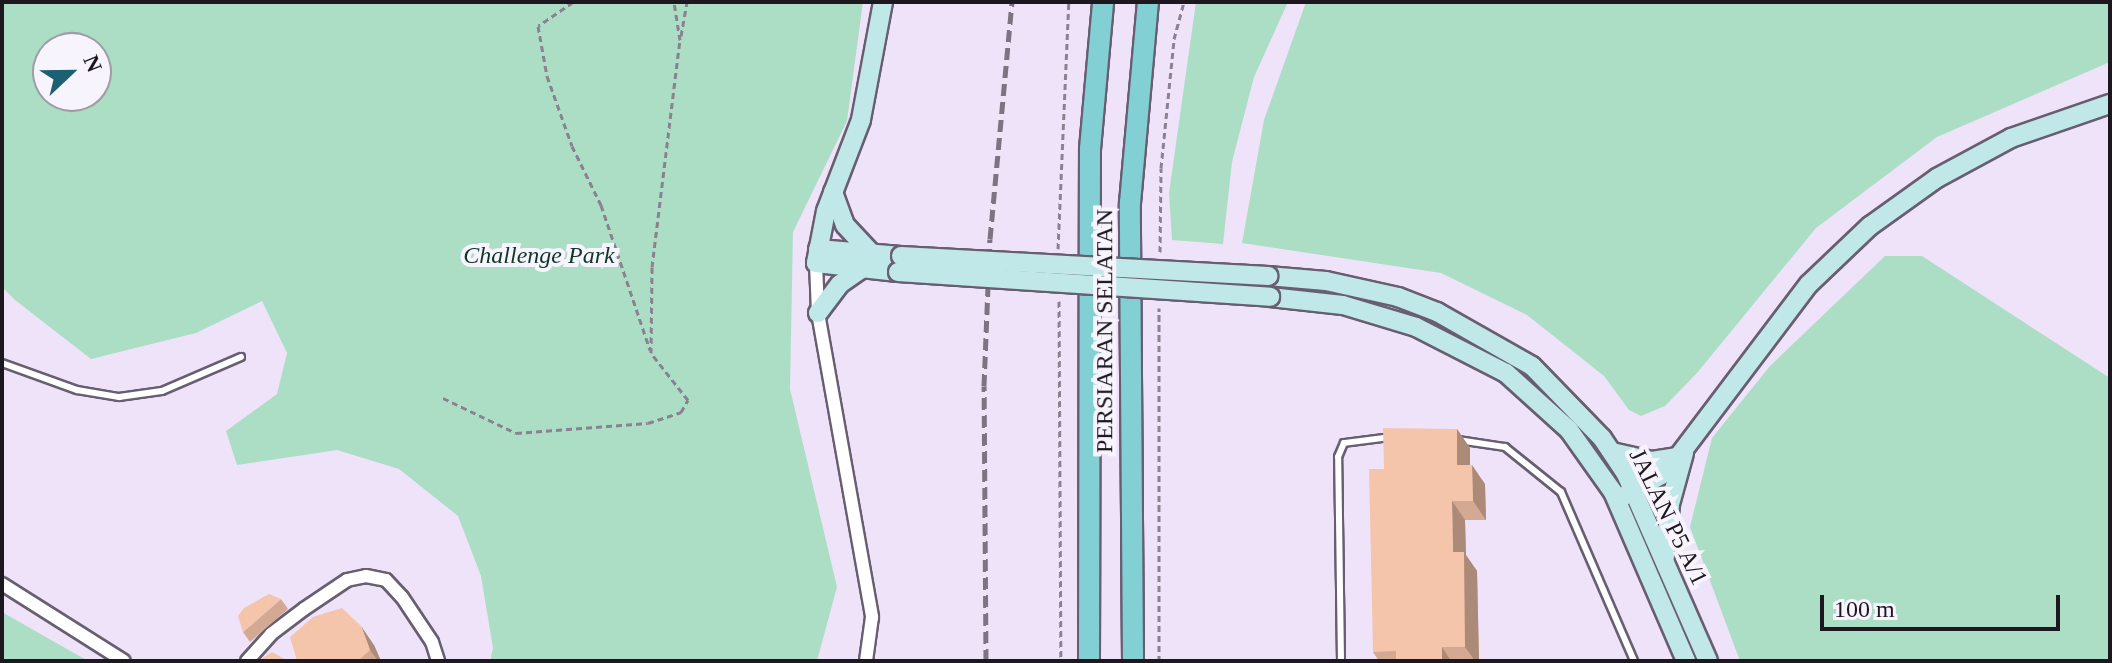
<!DOCTYPE html>
<style>
body{margin:0}
#map{position:relative;width:2112px;height:663px;overflow:hidden;background:#efe3fa;font-family:"Times New Roman",serif}
div>[style]{position:absolute}
[style*='--x']{left:calc(var(--x)*1px);top:calc(var(--y)*1px);width:calc(var(--w)*1px);rotate:calc(var(--a)*1deg)}
.green>*{inset:0;background:#acdec5}
.path>*{height:3px;margin-top:-1.5px;transform-origin:0;background:repeating-linear-gradient(90deg,#8a8191 0 6px,transparent 0 10px)}
.roads{filter:drop-shadow(2px 0 #685e71) drop-shadow(-2px 0 #685e71) drop-shadow(0 2px #685e71) drop-shadow(0 -2px #685e71)}
.lane>*{height:6px;margin:-3px;padding:0 3px;transform-origin:3px;border-radius:3px;background:#fff}
.street>*{height:12px;margin:-6px;padding:0 6px;transform-origin:6px;border-radius:6px;background:#fff}
.secondary>*{height:18px;margin:-9px;padding:0 9px;transform-origin:9px;border-radius:9px;background:#c1e8e9}
.primary>*{height:20px;margin:-10px;padding:0 10px;transform-origin:10px;border-radius:10px;background:#82d0d4}
.rail>*{height:5px;margin-top:-2.5px;transform-origin:0;background:repeating-linear-gradient(90deg,#7c7482 0 12px,transparent 0 18px)}
.bridges{filter:drop-shadow(2px 0 #685e71) drop-shadow(-2px 0 #685e71) drop-shadow(0 2px #685e71) drop-shadow(0 -2px #685e71)}
.secondary-bridge>*{height:18px;margin:-9px;padding:0 9px;transform-origin:9px;border-radius:9px;background:#c1e8e9}
.wall>*{inset:0;background:#d3a993}
.shaded-wall>*{inset:0;background:#ac8a78}
.building>*{inset:0;background:#f5c5ab}
span{translate:-50% -50%;white-space:nowrap;text-align:center;line-height:1.15;-webkit-text-stroke:8px #f8f4fd;paint-order:stroke}
.park-label{font-size:24px;color:#0c3826;font-style:italic}
.street-label{font-size:24px;color:#1d1820}
.frame{position:absolute;inset:0;border:4px solid #1d1820;pointer-events:none}
.north{position:absolute;left:32px;top:32px;width:80px;height:80px;box-sizing:border-box;background:#f8f4fd;border:2px solid #a09ca5;border-radius:50%;rotate:68deg;font-size:22px;font-weight:700;line-height:32px;text-align:center;color:#1d1820}
.north::after{content:'';display:block;margin:auto;width:28px;height:36px;background:#1c6172;clip-path:polygon(50% 0,100% 100%,50% 72%,0 100%)}
.scale{position:absolute;left:1820px;top:595px;width:240px;height:36px;box-sizing:border-box;border:4px solid #1d1820;border-top:0;padding-left:10px;font-size:24px;line-height:28px;white-space:nowrap;color:#1d1820;-webkit-text-stroke:6px #f8f4fd;paint-order:stroke}
</style>
<div id="map">
<div class="green">
<div style="clip-path:polygon(evenodd,2px 2px,863px 2px,847px 121px,793px 232px,790px 389px,837px 587px,817px 661px,490px 661px,493px 648px,481px 576px,458px 516px,399px 469px,337px 450px,237px 465px,226px 431px,277px 394px,287px 353px,262px 301px,196px 333px,91px 359px,15px 300px,2px 287px,2px 2px,48px 48px,96px 48px,96px 96px,48px 96px,48px 48px)"></div>
<div style="clip-path:polygon(1196px 2px,1288px 2px,1254px 77px,1232px 162px,1223px 244px,1172px 240px,1169px 193px)"></div>
<div style="clip-path:polygon(1306px 2px,2110px 2px,2110px 62px,1937px 137px,1816px 228px,1697px 373px,1665px 406px,1641px 416px,1629px 410px,1604px 376px,1527px 315px,1441px 273px,1242px 243px,1264px 120px)"></div>
<div style="clip-path:polygon(1885px 256px,1922px 256px,2110px 378px,2110px 661px,1740px 661px,1690px 527px,1712px 438px,1770px 366px)"></div>
<div style="clip-path:polygon(2px 612px,88px 661px,2px 661px)"></div>
</div>
<div class="path">
<div style="--x:573;--y:2;--w:42;--a:145.6"></div>
<div style="--x:538;--y:26;--w:51;--a:79.8"></div>
<div style="--x:547;--y:76;--w:74;--a:70.3"></div>
<div style="--x:572;--y:146;--w:66;--a:63.8"></div>
<div style="--x:601;--y:205;--w:153;--a:71.3"></div>
<div style="--x:681;--y:36;--w:35;--a:-80"></div>
<div style="--x:1058;--y:249;--w:247;--a:-87.5"></div>
<div style="--x:1160;--y:252;--w:84;--a:-89.3"></div>
<div style="--x:1161;--y:168;--w:130;--a:-84.2"></div>
<div style="--x:1174;--y:39;--w:38;--a:-75"></div>
<div style="--x:1059;--y:301;--w:360;--a:89.7"></div>
<div style="--x:443;--y:398;--w:81;--a:25.6"></div>
<div style="--x:516;--y:433;--w:132;--a:-4.3"></div>
<div style="--x:648;--y:423;--w:35;--a:-18"></div>
<div style="--x:681;--y:412;--w:14;--a:-60"></div>
<div style="--x:688;--y:400;--w:60;--a:-128.2"></div>
<div style="--x:651;--y:353;--w:86;--a:-89.3"></div>
<div style="--x:652;--y:267;--w:229;--a:-83"></div>
<div style="--x:680;--y:40;--w:38;--a:-99"></div>
<div style="--x:1159;--y:661;--w:353;--a:-90"></div>
</div>
<div class="roads">
<div class="lane">
<div style="--x:2;--y:363;--w:80;--a:19.8"></div>
<div style="--x:77;--y:390;--w:43;--a:9.5"></div>
<div style="--x:119;--y:397;--w:43;--a:-7.9"></div>
<div style="--x:162;--y:391;--w:86;--a:-23.3"></div>
<div style="--x:1458;--y:440;--w:48;--a:8.5"></div>
<div style="--x:1505;--y:447;--w:72;--a:38.8"></div>
<div style="--x:1561;--y:492;--w:184;--a:66.6"></div>
<div style="--x:1341;--y:661;--w:204;--a:-90.8"></div>
<div style="--x:1338;--y:457;--w:15;--a:-67"></div>
<div style="--x:1344;--y:443;--w:47;--a:-7.3"></div>
</div>
<div class="street">
<div style="--x:816;--y:263;--w:50;--a:87.7"></div>
<div style="--x:818;--y:313;--w:309;--a:79.9"></div>
<div style="--x:872;--y:617;--w:44;--a:97.8"></div>
<div style="--x:2;--y:584;--w:144;--a:32.3"></div>
<div style="--x:247;--y:661;--w:36;--a:-48"></div>
<div style="--x:271;--y:634;--w:41;--a:-37.1"></div>
<div style="--x:304;--y:609;--w:52;--a:-34"></div>
<div style="--x:347;--y:580;--w:19;--a:-12"></div>
<div style="--x:366;--y:576;--w:20;--a:11"></div>
<div style="--x:386;--y:580;--w:23;--a:47"></div>
<div style="--x:402;--y:597;--w:54;--a:56.3"></div>
<div style="--x:432;--y:642;--w:20;--a:72"></div>
</div>
<div class="secondary">
<div style="--x:883;--y:2;--w:120;--a:100.6"></div>
<div style="--x:861;--y:120;--w:97;--a:111"></div>
<div style="--x:826;--y:211;--w:53;--a:100.9"></div>
<div style="--x:816;--y:263;--w:82;--a:6.3"></div>
<div style="--x:833;--y:192;--w:35;--a:70"></div>
<div style="--x:845;--y:225;--w:40;--a:47"></div>
<div style="--x:818;--y:249;--w:83;--a:4.8"></div>
<div style="--x:1268;--y:276;--w:58;--a:4.9"></div>
<div style="--x:1326;--y:281;--w:74;--a:12.5"></div>
<div style="--x:1398;--y:297;--w:42;--a:21"></div>
<div style="--x:1437;--y:312;--w:109;--a:29.6"></div>
<div style="--x:1532;--y:366;--w:100;--a:45.8"></div>
<div style="--x:1602;--y:438;--w:43;--a:56.3"></div>
<div style="--x:1626;--y:474;--w:204;--a:66.3"></div>
<div style="--x:1270;--y:297;--w:73;--a:6.3"></div>
<div style="--x:1343;--y:305;--w:76;--a:16.8"></div>
<div style="--x:1416;--y:327;--w:101;--a:27.1"></div>
<div style="--x:1506;--y:373;--w:85;--a:42.1"></div>
<div style="--x:1569;--y:430;--w:76;--a:54.6"></div>
<div style="--x:1613;--y:492;--w:184;--a:66.6"></div>
<div style="--x:818;--y:313;--w:36;--a:-53"></div>
<div style="--x:840;--y:284;--w:29;--a:-35"></div>
<div style="--x:1612;--y:452;--w:41;--a:12.7"></div>
<div style="--x:1652;--y:461;--w:26;--a:-9"></div>
<div style="--x:1617;--y:500;--w:51;--a:-29.6"></div>
<div style="--x:1661;--y:475;--w:25;--a:-47"></div>
<div style="--x:1678;--y:457;--w:217;--a:-52.9"></div>
<div style="--x:1809;--y:284;--w:84;--a:-43.6"></div>
<div style="--x:1870;--y:226;--w:82;--a:-35.6"></div>
<div style="--x:1937;--y:178;--w:84;--a:-28.4"></div>
<div style="--x:2011;--y:138;--w:105;--a:-19"></div>
<div style="--x:1665;--y:557;--w:53;--a:-84.6"></div>
<div style="--x:1670;--y:504;--w:53;--a:-74.6"></div>
</div>
<div class="primary">
<div style="--x:1089;--y:661;--w:512;--a:-89.89"></div>
<div style="--x:1090;--y:149;--w:148;--a:-84.9"></div>
<div style="--x:1133;--y:661;--w:458;--a:-90.4"></div>
<div style="--x:1130;--y:203;--w:202;--a:-84.9"></div>
</div>
</div>
<div class="rail">
<div style="--x:986;--y:661;--w:275;--a:-90.4"></div>
<div style="--x:984;--y:386;--w:147;--a:-87.7"></div>
<div style="--x:990;--y:239;--w:238;--a:-84.7"></div>
</div>
<div class="bridges">
<div class="secondary-bridge">
<div style="--x:901;--y:256;--w:368;--a:3.1"></div>
<div style="--x:898;--y:272;--w:373;--a:3.8"></div>
</div>
</div>
<div class="wall">
<div style="clip-path:polygon(1457px 429px,1470px 448px,1470px 465px,1485px 484px,1486px 520px,1465px 520px,1466px 555px,1477px 571px,1479px 660px,1552px 659px,1553px 661px,1379px 661px,1373px 652px,1384px 469px)"></div>
<div style="clip-path:polygon(281px 599px,288px 609px,250px 642px,243px 632px)"></div>
<div style="clip-path:polygon(374px 645px,381px 661px,297px 661px)"></div>
</div>
<div class="shaded-wall">
<div style="clip-path:polygon(1457px 429px,1470px 448px,1470px 484px,1457px 465px)"></div>
<div style="clip-path:polygon(1472px 465px,1485px 484px,1486px 520px,1473px 501px)"></div>
<div style="clip-path:polygon(1452px 501px,1465px 520px,1466px 555px,1477px 571px,1479px 661px,1475px 661px,1465px 647px,1453px 552px)"></div>
<div style="clip-path:polygon(361px 626px,374px 645px,381px 661px,378px 661px,370px 650px)"></div>
<div style="clip-path:polygon(1442px 647px,1451px 661px,1442px 661px)"></div>
</div>
<div class="building">
<div style="clip-path:polygon(1383px 428px,1457px 429px,1457px 465px,1472px 465px,1473px 501px,1452px 501px,1453px 552px,1464px 552px,1465px 647px,1442px 647px,1442px 661px,1396px 661px,1396px 651px,1373px 652px,1369px 469px,1384px 469px)"></div>
<div style="clip-path:polygon(269px 594px,281px 599px,243px 632px,238px 616px,244px 608px)"></div>
<div style="clip-path:polygon(342px 608px,361px 626px,370px 650px,358px 661px,297px 661px,290px 637px,313px 617px)"></div>
<div style="clip-path:polygon(272px 652px,288px 661px,258px 661px)"></div>
<div style="clip-path:polygon(1552px 659px,1552px 661px,1476px 661px,1476px 660px)"></div>
</div>
<div class="park-label">
<span style="left:539px;top:256px">Challenge Park</span>
</div>
<div class="street-label">
<span style="left:1105px;top:331px;rotate:-90deg">PERSIARAN SELATAN</span>
<span style="left:1668px;top:517px;rotate:64deg">JALAN P5 A/1</span>
</div>
<div class="frame"></div>
<div class="north">N</div>
<div class="scale">100 m</div>
</div>
